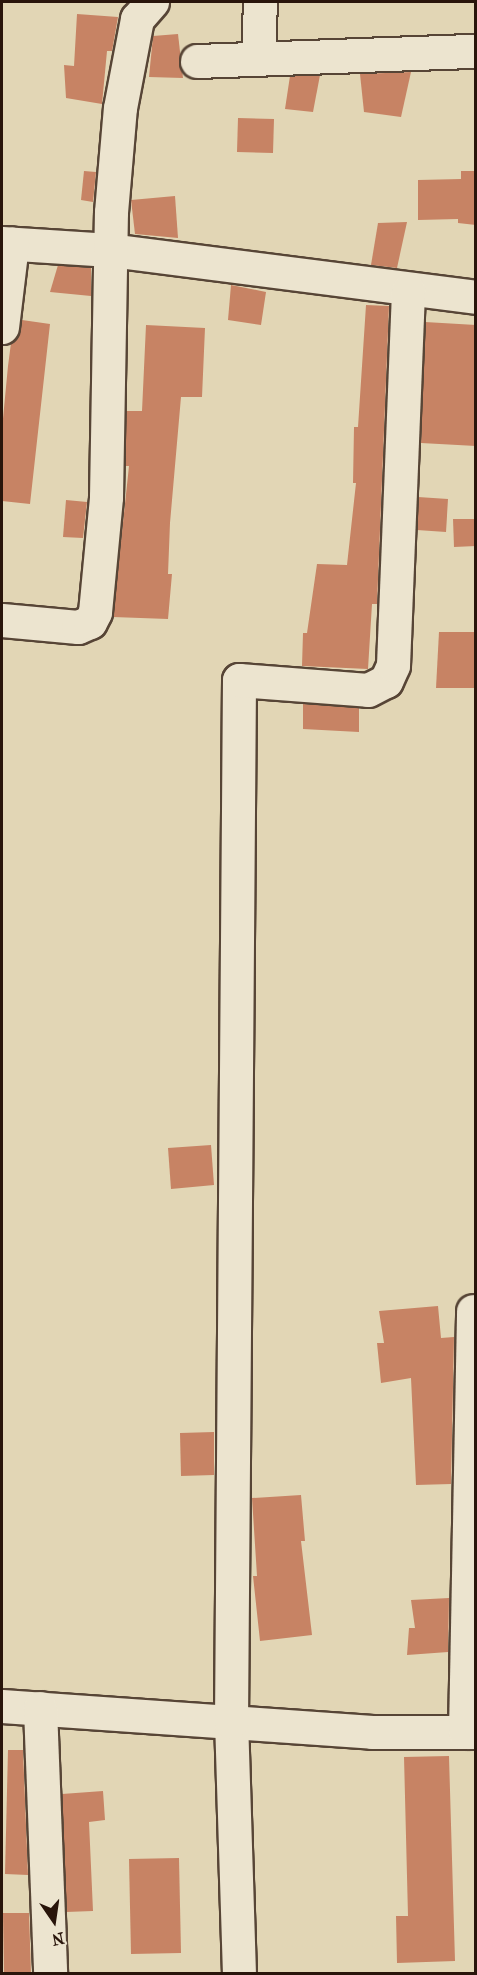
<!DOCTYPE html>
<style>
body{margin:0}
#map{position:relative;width:477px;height:1975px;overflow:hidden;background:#e2d6b5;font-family:"IM FELL French Canon",serif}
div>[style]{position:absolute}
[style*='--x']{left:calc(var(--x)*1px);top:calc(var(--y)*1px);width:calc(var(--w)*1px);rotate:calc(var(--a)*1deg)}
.building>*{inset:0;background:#c78364}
.roads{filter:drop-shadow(2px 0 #574536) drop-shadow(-2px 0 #574536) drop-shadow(0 2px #574536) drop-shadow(0 -2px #574536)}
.minor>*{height:33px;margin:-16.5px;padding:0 16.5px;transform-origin:16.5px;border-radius:16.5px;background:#ece4cf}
span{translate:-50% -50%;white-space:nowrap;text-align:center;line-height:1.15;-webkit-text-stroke:6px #ece4cf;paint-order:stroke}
.frame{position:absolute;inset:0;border:3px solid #29150b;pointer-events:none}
.north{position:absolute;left:24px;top:1891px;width:60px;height:60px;-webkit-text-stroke:4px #ece4cf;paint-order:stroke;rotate:167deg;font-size:16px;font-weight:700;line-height:24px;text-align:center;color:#29150b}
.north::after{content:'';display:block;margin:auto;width:21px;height:27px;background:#29150b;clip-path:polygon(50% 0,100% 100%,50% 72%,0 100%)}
</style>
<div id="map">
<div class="building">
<div style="clip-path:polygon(77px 14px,118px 17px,112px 51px,107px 51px,102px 104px,66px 98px,64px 65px,74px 66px)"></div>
<div style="clip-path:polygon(178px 34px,183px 78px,149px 77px,153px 36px)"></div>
<div style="clip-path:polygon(411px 72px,401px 117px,364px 112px,360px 74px)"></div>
<div style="clip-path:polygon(320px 75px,313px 112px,285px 109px,290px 76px)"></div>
<div style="clip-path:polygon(238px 118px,274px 119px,273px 153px,237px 152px)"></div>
<div style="clip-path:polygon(84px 171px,96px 172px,93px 202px,81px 200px)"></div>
<div style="clip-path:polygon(461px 171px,476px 171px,476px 225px,458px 223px,458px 219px,418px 220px,418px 180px,461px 179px)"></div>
<div style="clip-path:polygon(175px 196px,178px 238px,135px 234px,131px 200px)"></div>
<div style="clip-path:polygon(407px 222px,397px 268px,371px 265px,378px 223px)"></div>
<div style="clip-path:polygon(58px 265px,91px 268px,91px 296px,50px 292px)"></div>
<div style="clip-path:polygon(231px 285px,266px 292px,261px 325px,228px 320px)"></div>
<div style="clip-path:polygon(366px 305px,389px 306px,377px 604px,372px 604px,368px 669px,302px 666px,303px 633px,307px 633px,317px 564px,347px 565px,356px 483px,353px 483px,354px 427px,358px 427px)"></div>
<div style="clip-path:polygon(22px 320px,50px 324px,30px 504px,2px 501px,2px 429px,8px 366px,11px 343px,17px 338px)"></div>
<div style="clip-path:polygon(425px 322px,476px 325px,476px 446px,421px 443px)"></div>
<div style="clip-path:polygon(146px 325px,205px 328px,202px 397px,181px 397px,170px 523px,168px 574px,172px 574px,168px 619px,113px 617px,129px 466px,125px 466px,126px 411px,142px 411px)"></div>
<div style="clip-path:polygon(418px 497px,448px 499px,446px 532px,417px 530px)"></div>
<div style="clip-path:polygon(66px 500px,87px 502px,83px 538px,63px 537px)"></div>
<div style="clip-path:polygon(453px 519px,476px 519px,476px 546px,454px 547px)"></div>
<div style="clip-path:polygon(439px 632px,476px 632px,476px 688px,436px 688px)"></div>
<div style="clip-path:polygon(303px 704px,359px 708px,359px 732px,303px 729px)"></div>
<div style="clip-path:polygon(211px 1145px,214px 1185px,171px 1189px,168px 1148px)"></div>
<div style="clip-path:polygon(438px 1306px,441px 1338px,454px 1337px,451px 1484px,416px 1485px,411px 1378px,381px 1383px,377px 1343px,384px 1343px,379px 1311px)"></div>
<div style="clip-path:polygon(214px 1432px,214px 1475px,181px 1476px,180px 1433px)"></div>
<div style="clip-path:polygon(301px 1495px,305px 1541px,301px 1541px,312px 1635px,260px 1641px,253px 1576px,257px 1576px,252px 1498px)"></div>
<div style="clip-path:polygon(449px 1598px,448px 1652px,407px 1655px,409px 1628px,415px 1628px,411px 1600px)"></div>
<div style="clip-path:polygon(8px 1750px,23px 1750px,28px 1875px,5px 1874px)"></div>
<div style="clip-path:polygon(449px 1756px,455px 1961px,397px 1963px,396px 1916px,408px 1916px,404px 1757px)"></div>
<div style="clip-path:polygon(103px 1791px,105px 1820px,89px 1822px,93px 1911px,66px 1912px,62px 1794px)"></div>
<div style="clip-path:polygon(179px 1858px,181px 1953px,131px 1954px,129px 1859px)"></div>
<div style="clip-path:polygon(3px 1913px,29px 1913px,31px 1974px,4px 1974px)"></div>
</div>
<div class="roads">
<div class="minor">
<div style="--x:258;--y:58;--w:56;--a:-88"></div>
<div style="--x:197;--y:61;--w:279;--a:-2.1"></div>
<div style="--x:2;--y:243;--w:108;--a:3.7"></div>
<div style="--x:110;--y:250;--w:369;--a:7.3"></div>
<div style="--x:2;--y:327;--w:84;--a:-83.1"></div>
<div style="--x:2;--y:620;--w:76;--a:5.3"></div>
<div style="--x:78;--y:627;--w:13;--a:-23"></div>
<div style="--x:90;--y:622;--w:11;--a:-63"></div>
<div style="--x:95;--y:612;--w:116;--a:-84.5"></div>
<div style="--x:106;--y:497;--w:285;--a:-89"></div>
<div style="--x:111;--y:212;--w:104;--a:-85.1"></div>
<div style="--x:120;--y:108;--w:91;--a:-79.2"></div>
<div style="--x:137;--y:19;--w:23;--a:-49"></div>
<div style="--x:2;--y:1706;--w:371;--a:4"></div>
<div style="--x:372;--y:1732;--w:104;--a:0"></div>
<div style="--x:40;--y:1708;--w:266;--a:87.8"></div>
<div style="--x:465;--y:1732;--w:421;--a:-88.9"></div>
<div style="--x:239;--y:1974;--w:252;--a:-91.8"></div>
<div style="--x:231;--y:1722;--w:1042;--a:-89.56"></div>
<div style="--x:239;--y:680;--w:129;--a:4.4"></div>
<div style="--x:368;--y:690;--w:20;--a:-27"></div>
<div style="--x:386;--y:681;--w:17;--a:-66"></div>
<div style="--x:393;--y:665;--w:375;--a:-87.7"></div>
</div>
</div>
<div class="frame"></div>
<div class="north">N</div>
</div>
